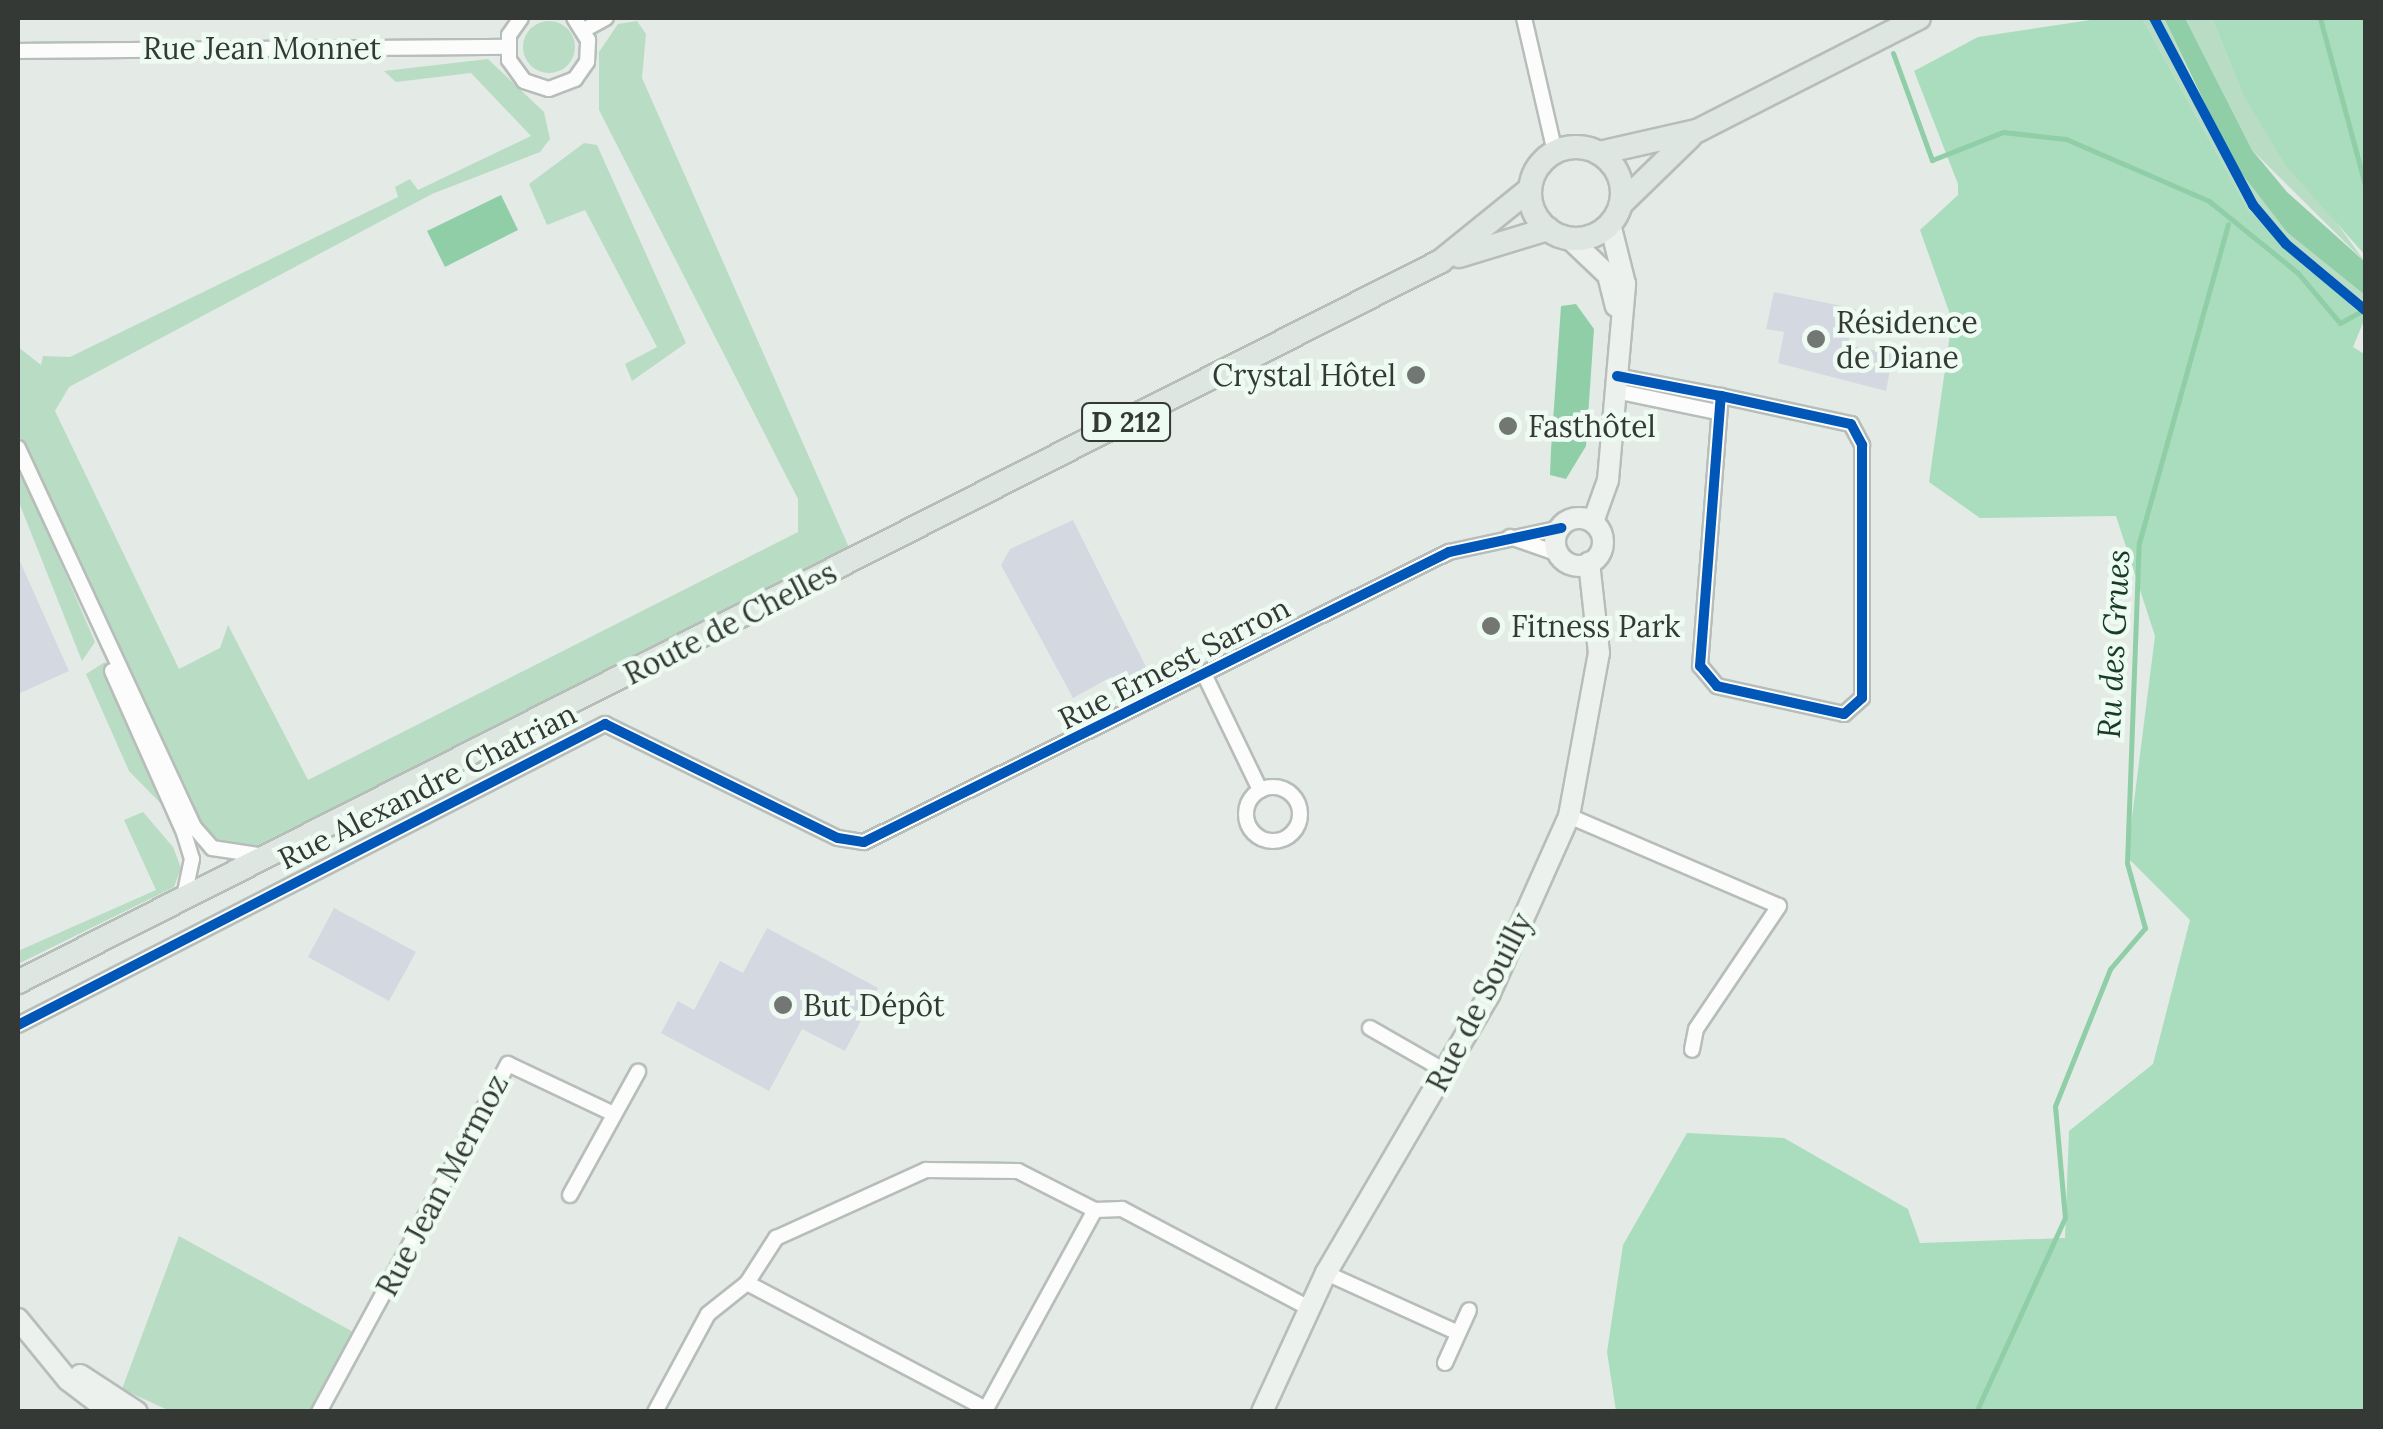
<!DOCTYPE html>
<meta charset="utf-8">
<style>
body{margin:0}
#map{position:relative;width:2383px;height:1429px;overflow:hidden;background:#e4ebe6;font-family:Lora,serif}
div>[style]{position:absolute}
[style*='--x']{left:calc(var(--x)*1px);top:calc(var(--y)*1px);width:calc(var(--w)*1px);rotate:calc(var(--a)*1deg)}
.green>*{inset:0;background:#b9dcc4}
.round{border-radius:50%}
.forest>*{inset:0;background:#aaddbd}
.water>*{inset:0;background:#90cea7}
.stream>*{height:5px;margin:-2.5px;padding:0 2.5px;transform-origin:2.5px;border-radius:2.5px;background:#90cea7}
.building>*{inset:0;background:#d4d8e0}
.roads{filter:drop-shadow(2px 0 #b7bdb9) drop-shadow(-2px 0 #b7bdb9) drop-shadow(0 2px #b7bdb9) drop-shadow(0 -2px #b7bdb9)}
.street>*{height:14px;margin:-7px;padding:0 7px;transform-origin:7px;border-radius:7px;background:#fbfcfb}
.street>.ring{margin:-7px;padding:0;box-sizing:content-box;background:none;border:14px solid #fbfcfb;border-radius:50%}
.secondary>*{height:20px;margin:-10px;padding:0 10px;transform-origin:10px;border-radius:10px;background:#ecf1ee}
.secondary>.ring{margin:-10px;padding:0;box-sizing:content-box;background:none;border:20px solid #ecf1ee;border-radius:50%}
.primary>*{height:22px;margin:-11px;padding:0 11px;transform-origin:11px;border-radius:11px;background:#dee6e1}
.primary>.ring{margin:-11px;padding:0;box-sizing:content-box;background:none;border:22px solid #dee6e1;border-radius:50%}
.cycleway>*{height:10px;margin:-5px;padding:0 5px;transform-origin:5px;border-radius:5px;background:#0057b8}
.dots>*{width:28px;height:28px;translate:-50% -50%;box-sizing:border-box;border:5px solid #eefbf2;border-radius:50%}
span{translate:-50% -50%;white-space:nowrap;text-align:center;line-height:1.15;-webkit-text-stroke:9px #eefbf2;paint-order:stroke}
.shield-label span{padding:2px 8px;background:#eefbf2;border:2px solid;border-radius:8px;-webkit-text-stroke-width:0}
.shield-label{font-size:28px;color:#343936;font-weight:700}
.street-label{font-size:30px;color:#343936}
.poi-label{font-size:30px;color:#343936}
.left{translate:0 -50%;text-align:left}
.right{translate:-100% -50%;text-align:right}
.water-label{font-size:32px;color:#173b26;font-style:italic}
.frame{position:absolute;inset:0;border:20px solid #343936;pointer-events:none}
</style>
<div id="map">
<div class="green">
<div style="clip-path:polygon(2142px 18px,2164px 18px,2207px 111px,2365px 293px,2365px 318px,2248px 210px)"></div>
<div style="clip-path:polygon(2185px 18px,2212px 18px,2241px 91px,2365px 262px,2252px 150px)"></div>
<div class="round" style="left:523px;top:21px;width:52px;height:52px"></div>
<div style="clip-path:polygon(637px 21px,646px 34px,642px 78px,851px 552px,256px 846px,222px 849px,202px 834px,18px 433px,18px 347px,41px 365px,43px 356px,70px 357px,398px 197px,395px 187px,410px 179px,418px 190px,531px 136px,471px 73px,396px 82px,384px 71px,488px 59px,544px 112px,550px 139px,540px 152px,432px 194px,69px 387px,55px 411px,179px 669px,220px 648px,228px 625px,308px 780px,798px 532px,798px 499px,599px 110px,599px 52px,618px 24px)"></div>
<div style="clip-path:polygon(584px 143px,597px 145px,686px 343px,632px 381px,625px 364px,657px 347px,585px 210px,547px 225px,529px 184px)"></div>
<div style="clip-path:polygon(18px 463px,95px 642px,82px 661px,18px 500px)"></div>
<div style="clip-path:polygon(105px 662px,107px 666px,172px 815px,129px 771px,86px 674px)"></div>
<div style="clip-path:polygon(143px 812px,173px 847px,181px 868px,174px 887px,18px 964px,18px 951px,156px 890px,124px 820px)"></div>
<div style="clip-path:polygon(179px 1236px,355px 1333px,313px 1411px,170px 1411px,122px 1389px)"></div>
</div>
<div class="forest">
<div style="clip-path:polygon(2104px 18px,2142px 18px,2248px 210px,2365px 318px,2353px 347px,2366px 355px,2365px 1411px,1616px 1411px,1607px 1352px,1623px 1245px,1687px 1133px,1784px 1138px,1908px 1209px,1920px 1243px,2065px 1238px,2069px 1131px,2153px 1064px,2190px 920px,2127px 857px,2155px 636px,2116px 516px,1980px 518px,1929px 482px,1952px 320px,1920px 230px,1958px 195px,1958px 184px,1914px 71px,1978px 37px)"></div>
<div style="clip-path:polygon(2212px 18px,2365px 18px,2365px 255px,2286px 166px,2241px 91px)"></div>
</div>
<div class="water">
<div style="clip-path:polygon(2164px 18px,2185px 18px,2252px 150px,2287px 192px,2365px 262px,2365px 295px,2287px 232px,2233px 162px)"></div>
<div style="clip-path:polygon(501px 195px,518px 230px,445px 267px,427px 231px)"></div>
<div style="clip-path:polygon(1576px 304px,1594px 329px,1586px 446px,1566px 479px,1550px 475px,1551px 450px,1561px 306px)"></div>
</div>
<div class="stream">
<div style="--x:2320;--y:18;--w:176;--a:74.9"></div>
<div style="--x:1893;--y:53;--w:114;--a:70"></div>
<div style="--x:1932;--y:160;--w:76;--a:-21.5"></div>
<div style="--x:2003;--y:132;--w:63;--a:6.3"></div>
<div style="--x:2066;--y:139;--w:156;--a:23.4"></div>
<div style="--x:2209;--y:201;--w:114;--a:39"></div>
<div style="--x:2298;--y:273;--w:65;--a:50"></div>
<div style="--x:2340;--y:323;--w:23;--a:-29"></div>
<div style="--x:1976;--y:1412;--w:213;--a:-65.4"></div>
<div style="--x:2065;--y:1218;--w:112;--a:-95.1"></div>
<div style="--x:2055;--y:1106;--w:148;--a:-68.1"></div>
<div style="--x:2110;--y:969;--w:54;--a:-49.5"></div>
<div style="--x:2145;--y:928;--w:67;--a:-105.5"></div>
<div style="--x:2127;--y:863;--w:320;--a:-87.9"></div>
<div style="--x:2139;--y:543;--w:331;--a:-74.4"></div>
</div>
<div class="building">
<div style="clip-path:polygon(1774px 292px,1856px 309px,1848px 345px,1893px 354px,1886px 391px,1778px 363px,1784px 332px,1766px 329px)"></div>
<div style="clip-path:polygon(1073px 520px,1149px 673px,1119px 687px,1111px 677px,1073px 698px,1001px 565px,1010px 549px)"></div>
<div style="clip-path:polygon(18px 557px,69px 671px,18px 694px)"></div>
<div style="clip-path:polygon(334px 908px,416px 952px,389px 1001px,308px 957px)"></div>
<div style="clip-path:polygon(767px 928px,878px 988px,845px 1051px,802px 1029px,769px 1091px,661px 1033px,678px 1001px,694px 1010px,720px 961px,743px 973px)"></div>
</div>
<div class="roads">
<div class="street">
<div style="--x:521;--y:18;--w:21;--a:125"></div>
<div style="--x:509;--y:35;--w:25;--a:90"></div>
<div style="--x:509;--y:60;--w:26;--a:54"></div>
<div style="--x:524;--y:81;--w:26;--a:18"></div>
<div style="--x:549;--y:89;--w:28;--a:-21"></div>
<div style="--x:575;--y:79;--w:21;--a:-55"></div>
<div style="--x:587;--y:62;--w:22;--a:-87"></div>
<div style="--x:588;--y:40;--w:26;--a:-122"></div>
<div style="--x:1524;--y:18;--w:138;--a:77"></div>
<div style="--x:584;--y:30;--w:25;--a:-29"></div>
<div style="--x:18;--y:51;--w:489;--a:-0.5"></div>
<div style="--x:1617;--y:376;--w:106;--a:10.9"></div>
<div style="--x:1721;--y:396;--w:133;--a:12.2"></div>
<div style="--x:1851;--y:424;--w:24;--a:62"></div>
<div style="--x:1862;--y:445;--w:253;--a:90"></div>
<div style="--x:1862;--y:698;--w:24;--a:138"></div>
<div style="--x:1844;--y:714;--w:130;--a:-167.6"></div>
<div style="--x:1717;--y:686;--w:26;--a:-130"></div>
<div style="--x:1700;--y:666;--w:271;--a:-85.6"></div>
<div style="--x:1616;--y:391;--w:103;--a:11.7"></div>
<div style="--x:18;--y:448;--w:418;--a:65.1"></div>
<div style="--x:194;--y:827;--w:28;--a:49"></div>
<div style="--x:212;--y:848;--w:48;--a:8.5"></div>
<div style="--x:1510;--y:537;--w:52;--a:19.1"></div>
<div style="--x:112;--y:671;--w:177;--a:66"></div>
<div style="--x:184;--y:833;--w:27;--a:73"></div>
<div style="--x:192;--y:859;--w:39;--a:102"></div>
<div style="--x:1205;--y:676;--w:127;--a:64.2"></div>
<div class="ring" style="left:1246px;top:787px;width:40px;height:40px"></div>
<div style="--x:1569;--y:816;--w:228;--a:23.2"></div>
<div style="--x:1779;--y:906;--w:148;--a:124"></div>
<div style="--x:1696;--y:1029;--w:21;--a:101"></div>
<div style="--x:18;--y:1025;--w:660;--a:-27.15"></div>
<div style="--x:605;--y:724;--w:259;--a:26.1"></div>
<div style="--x:838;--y:838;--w:26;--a:9"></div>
<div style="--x:864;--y:842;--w:653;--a:-26.37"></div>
<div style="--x:1449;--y:552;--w:115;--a:-12.1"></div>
<div style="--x:1370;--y:1028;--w:86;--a:29.8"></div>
<div style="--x:570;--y:1195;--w:141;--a:-61.1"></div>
<div style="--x:1326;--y:1273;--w:145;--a:24.4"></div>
<div style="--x:747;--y:1283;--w:270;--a:27.8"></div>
<div style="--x:986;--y:1409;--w:227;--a:-61.3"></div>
<div style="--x:1445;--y:1363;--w:58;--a:-65.6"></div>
<div style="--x:319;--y:1412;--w:396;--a:-61.5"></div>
<div style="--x:508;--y:1064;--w:117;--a:25.3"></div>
<div style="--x:655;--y:1412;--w:111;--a:-61.6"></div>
<div style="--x:708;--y:1314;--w:50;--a:-38.5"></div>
<div style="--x:747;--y:1283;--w:54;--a:-57.2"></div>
<div style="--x:776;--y:1238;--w:165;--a:-24.4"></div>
<div style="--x:926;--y:1170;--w:92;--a:0.6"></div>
<div style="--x:1018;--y:1171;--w:86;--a:26.9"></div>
<div style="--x:1095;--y:1210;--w:27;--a:-2"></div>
<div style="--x:1122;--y:1209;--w:212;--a:27.9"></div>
</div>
<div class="secondary">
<div style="--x:1569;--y:238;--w:54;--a:43.5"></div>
<div style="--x:1608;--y:275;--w:32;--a:76"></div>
<div class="ring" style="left:1555px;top:518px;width:28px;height:28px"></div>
<div style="--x:1593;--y:522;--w:45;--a:-70.3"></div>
<div style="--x:1608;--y:480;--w:197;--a:-85"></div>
<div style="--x:1625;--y:284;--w:62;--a:-104"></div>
<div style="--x:18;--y:1319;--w:79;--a:50.7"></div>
<div style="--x:68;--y:1380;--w:53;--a:37.3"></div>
<div style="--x:80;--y:1375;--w:68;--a:33"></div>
<div style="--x:1262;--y:1412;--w:153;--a:-65.3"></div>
<div style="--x:1326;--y:1273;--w:324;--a:-59.6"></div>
<div style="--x:1490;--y:993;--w:194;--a:-65.9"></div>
<div style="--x:1569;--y:816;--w:166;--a:-79.6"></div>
<div style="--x:1599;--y:653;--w:91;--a:-96.3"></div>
</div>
<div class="primary">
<div class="ring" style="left:1530px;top:147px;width:70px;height:70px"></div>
<div style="--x:1599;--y:153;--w:100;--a:-12.7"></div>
<div style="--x:1697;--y:131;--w:249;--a:-27"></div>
<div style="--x:1621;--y:204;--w:96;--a:-44.2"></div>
<div style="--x:1459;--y:256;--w:93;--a:-16.9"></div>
<div style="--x:18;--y:982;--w:1595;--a:-26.87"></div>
<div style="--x:1441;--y:261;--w:114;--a:-39"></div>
</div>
</div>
<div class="cycleway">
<div style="--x:2154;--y:18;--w:212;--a:62.1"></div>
<div style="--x:2253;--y:205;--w:51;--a:49.8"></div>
<div style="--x:2286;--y:244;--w:104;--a:39.9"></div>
<div style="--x:1617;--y:376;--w:106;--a:10.9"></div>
<div style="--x:1721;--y:396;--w:133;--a:12.2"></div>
<div style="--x:1851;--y:424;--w:24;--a:62"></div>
<div style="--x:1862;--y:445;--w:253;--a:90"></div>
<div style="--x:1862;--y:698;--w:24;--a:138"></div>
<div style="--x:1844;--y:714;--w:130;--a:-167.6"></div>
<div style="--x:1717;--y:686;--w:26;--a:-130"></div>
<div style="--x:1700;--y:666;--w:271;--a:-85.6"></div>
<div style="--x:18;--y:1025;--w:660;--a:-27.15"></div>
<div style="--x:605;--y:724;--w:259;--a:26.1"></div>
<div style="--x:838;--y:838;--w:26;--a:9"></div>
<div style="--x:864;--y:842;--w:653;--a:-26.37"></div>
<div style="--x:1449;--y:552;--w:115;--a:-12.1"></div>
</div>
<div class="dots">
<div style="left:1816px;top:339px;background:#727774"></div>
<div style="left:1416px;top:375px;background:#727774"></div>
<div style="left:1508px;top:426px;background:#727774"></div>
<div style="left:1491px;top:626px;background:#727774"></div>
<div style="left:783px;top:1005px;background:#727774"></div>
</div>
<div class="shield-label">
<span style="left:1126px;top:422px">D 212</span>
</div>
<div class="street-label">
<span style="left:262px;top:48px">Rue Jean Monnet</span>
<span style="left:730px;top:623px;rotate:-27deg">Route de Chelles</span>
<span style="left:1174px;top:663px;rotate:-27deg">Rue Ernest Sarron</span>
<span style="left:427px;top:786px;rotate:-27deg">Rue Alexandre Chatrian</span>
<span style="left:1479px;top:1002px;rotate:-63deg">Rue de Souilly</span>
<span style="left:442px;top:1185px;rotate:-62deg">Rue Jean Mermoz</span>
</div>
<div class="poi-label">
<span class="left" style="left:1836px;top:339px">Résidence<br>de Diane</span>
<span class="right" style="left:1396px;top:375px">Crystal Hôtel</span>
<span class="left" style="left:1528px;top:426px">Fasthôtel</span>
<span class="left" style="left:1511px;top:626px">Fitness Park</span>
<span class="left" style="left:803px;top:1005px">But Dépôt</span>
</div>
<div class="water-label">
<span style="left:2114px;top:644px;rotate:-87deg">Ru des Grues</span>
</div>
<div class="frame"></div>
</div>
